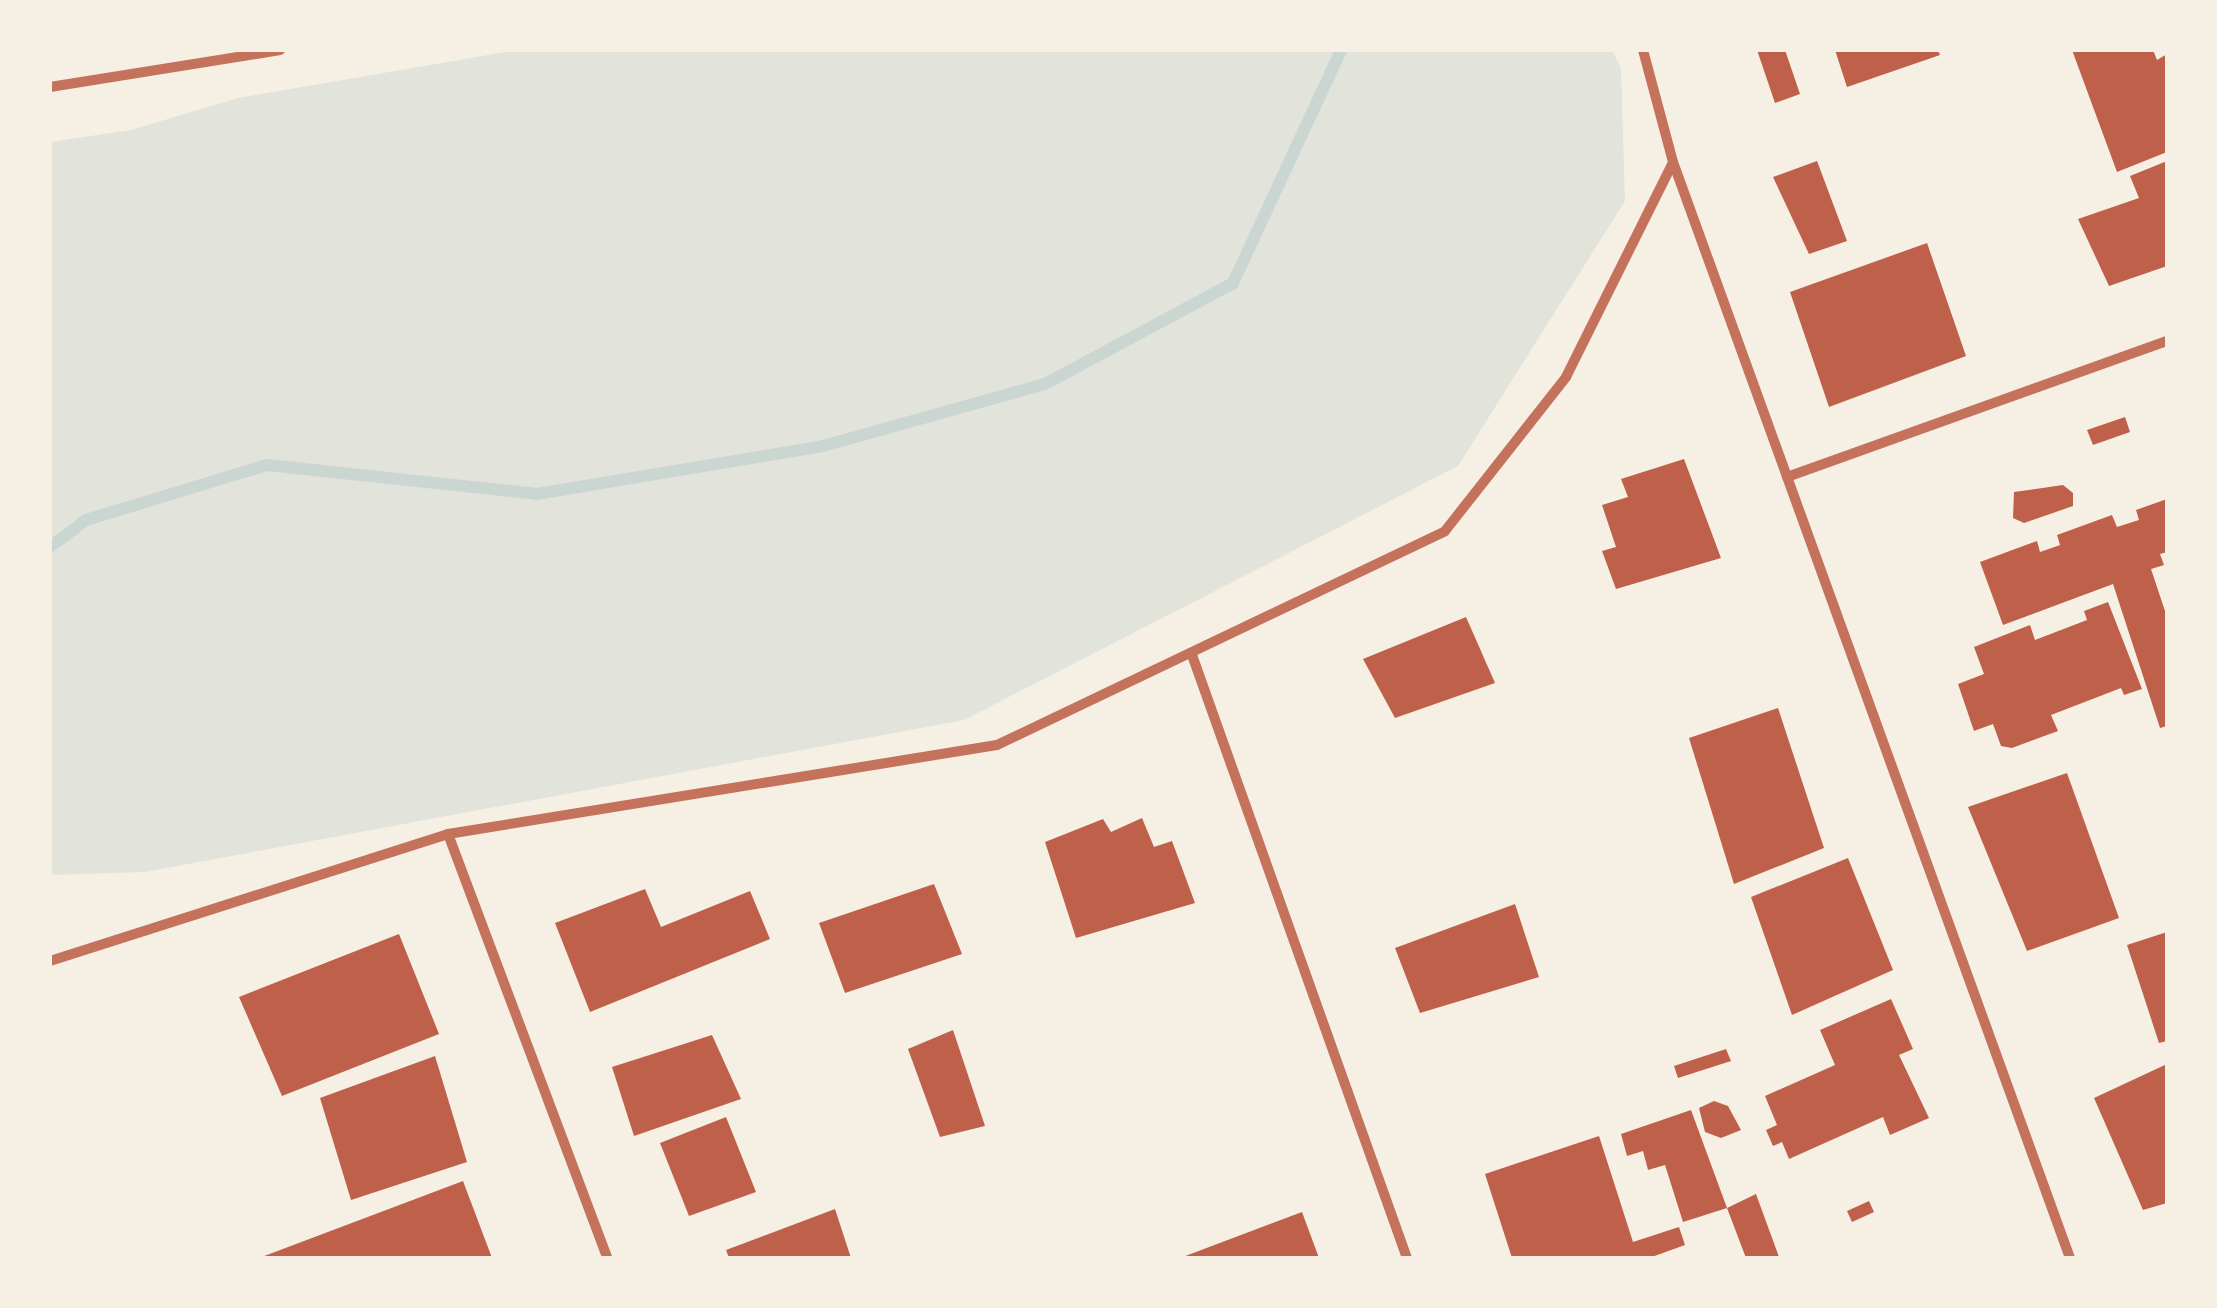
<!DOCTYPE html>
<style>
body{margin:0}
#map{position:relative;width:2217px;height:1308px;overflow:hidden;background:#f6efe4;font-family:"DM Sans",sans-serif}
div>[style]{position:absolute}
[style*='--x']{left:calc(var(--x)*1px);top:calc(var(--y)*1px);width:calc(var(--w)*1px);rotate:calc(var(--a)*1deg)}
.green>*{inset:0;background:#e2e4dc}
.stream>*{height:12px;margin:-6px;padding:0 6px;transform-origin:6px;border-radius:6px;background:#c9d6d2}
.building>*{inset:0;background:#bf614a}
.minor>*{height:10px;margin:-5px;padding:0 5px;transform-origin:5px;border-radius:5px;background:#c5725c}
span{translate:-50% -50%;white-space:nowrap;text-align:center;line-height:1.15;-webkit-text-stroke:10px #f6efe4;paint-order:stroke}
.frame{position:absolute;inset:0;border:52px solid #f6efe4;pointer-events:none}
</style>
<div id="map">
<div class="green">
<div style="clip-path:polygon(517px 50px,1612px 50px,1621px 68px,1625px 201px,1458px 466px,964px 720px,145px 872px,50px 875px,50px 142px,131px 130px,238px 98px)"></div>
</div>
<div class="stream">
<div style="--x:50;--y:547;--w:45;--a:-36.9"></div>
<div style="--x:86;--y:520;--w:189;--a:-16.9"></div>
<div style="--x:267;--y:465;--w:272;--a:6.1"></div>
<div style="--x:537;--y:494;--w:290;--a:-9.5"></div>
<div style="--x:823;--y:446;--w:230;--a:-15.6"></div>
<div style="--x:1045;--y:384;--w:213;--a:-28.2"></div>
<div style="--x:1233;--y:283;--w:257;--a:-65.1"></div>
</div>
<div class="building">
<div style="clip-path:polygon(1757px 50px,1785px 50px,1800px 94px,1775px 103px)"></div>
<div style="clip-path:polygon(1835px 50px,1938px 50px,1940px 55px,1847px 87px)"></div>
<div style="clip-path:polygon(2072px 50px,2153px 50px,2157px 60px,2167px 54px,2167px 152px,2117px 172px)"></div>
<div style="clip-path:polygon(1817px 161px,1847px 241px,1809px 254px,1773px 177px)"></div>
<div style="clip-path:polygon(2167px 161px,2167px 266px,2109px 286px,2078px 219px,2139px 198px,2130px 176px)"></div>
<div style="clip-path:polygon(1927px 243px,1966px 356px,1829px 407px,1790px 292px)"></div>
<div style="clip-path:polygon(2125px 417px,2130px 432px,2093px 445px,2087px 430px)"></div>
<div style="clip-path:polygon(1684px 459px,1721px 558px,1616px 589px,1602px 551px,1616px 547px,1602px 505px,1628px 497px,1621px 479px)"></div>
<div style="clip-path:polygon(2063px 485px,2073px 493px,2073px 506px,2024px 523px,2013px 518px,2014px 492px)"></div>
<div style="clip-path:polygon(2167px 499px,2167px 552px,2160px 554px,2164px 565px,2151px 569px,2167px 617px,2167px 726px,2160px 728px,2113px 584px,2003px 625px,1980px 562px,2037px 541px,2040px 552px,2060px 545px,2057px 535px,2112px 515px,2117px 527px,2139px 520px,2136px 510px)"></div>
<div style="clip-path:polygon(2108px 602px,2142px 689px,2124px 695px,2121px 688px,2051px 715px,2058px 731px,2012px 748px,2001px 746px,1993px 724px,1974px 731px,1958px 684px,1984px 674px,1974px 647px,2030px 625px,2035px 640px,2087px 620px,2084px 611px)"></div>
<div style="clip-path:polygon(1466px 617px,1495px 683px,1395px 718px,1363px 659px)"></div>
<div style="clip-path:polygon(1778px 708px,1824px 848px,1734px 884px,1689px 738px)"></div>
<div style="clip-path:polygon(2067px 773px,2119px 918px,2027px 951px,1968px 807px)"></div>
<div style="clip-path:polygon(1142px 818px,1154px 847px,1172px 841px,1195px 903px,1076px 938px,1045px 842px,1103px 819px,1111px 832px)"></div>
<div style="clip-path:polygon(1848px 858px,1893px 970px,1792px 1015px,1751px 897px)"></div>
<div style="clip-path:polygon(934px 884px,962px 954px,845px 993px,819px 923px)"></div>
<div style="clip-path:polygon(645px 889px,661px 927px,750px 891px,770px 939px,590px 1012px,555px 923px)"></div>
<div style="clip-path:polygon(1515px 904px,1539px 977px,1420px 1013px,1395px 948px)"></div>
<div style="clip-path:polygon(2167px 932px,2167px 1041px,2159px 1043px,2127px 945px)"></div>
<div style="clip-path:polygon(399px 934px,439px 1034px,282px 1096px,239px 997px)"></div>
<div style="clip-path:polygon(1891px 999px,1913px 1049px,1899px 1055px,1929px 1118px,1890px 1135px,1883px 1117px,1789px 1159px,1782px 1142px,1773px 1146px,1766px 1130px,1777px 1125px,1765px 1096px,1835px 1065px,1820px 1030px)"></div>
<div style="clip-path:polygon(953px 1030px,985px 1126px,940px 1137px,908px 1049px)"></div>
<div style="clip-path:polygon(712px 1035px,741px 1099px,634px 1136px,612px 1067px)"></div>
<div style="clip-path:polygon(1726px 1049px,1731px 1061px,1678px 1078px,1674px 1066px)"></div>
<div style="clip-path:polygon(435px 1056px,467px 1162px,351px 1200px,320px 1098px)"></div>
<div style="clip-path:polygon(2167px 1064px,2167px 1203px,2143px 1210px,2094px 1098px)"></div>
<div style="clip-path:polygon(1714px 1101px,1728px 1106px,1741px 1130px,1721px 1138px,1705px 1132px,1699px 1108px)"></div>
<div style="clip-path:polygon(1691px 1110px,1727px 1208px,1756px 1194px,1779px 1257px,1746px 1258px,1727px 1208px,1683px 1222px,1665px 1165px,1648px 1170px,1643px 1151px,1627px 1156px,1621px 1134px)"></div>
<div style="clip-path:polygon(726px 1117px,756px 1192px,689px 1216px,660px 1143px)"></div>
<div style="clip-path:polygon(1599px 1136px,1633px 1242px,1679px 1227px,1685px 1245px,1649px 1258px,1512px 1258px,1485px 1174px)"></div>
<div style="clip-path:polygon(463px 1181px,492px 1258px,259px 1258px)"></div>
<div style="clip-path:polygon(1869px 1201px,1874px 1212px,1852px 1222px,1847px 1211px)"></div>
<div style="clip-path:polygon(835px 1209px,851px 1258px,729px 1258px,726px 1250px)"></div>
<div style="clip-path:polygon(1302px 1212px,1319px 1258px,1180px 1258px)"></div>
</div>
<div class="minor">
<div style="--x:1643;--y:50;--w:116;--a:75"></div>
<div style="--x:1673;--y:162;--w:1166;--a:70.09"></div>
<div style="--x:50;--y:87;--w:233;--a:-9.1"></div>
<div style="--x:1787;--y:477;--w:404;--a:-19.7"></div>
<div style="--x:1192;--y:655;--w:640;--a:70.38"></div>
<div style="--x:448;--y:834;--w:453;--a:69.4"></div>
<div style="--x:50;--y:961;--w:418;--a:-17.7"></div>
<div style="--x:448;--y:834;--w:556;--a:-9.21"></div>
<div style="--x:997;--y:745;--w:496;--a:-25.5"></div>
<div style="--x:1445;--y:531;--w:196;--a:-51.8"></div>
<div style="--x:1566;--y:377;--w:240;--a:-63.5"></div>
</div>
<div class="frame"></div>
</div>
